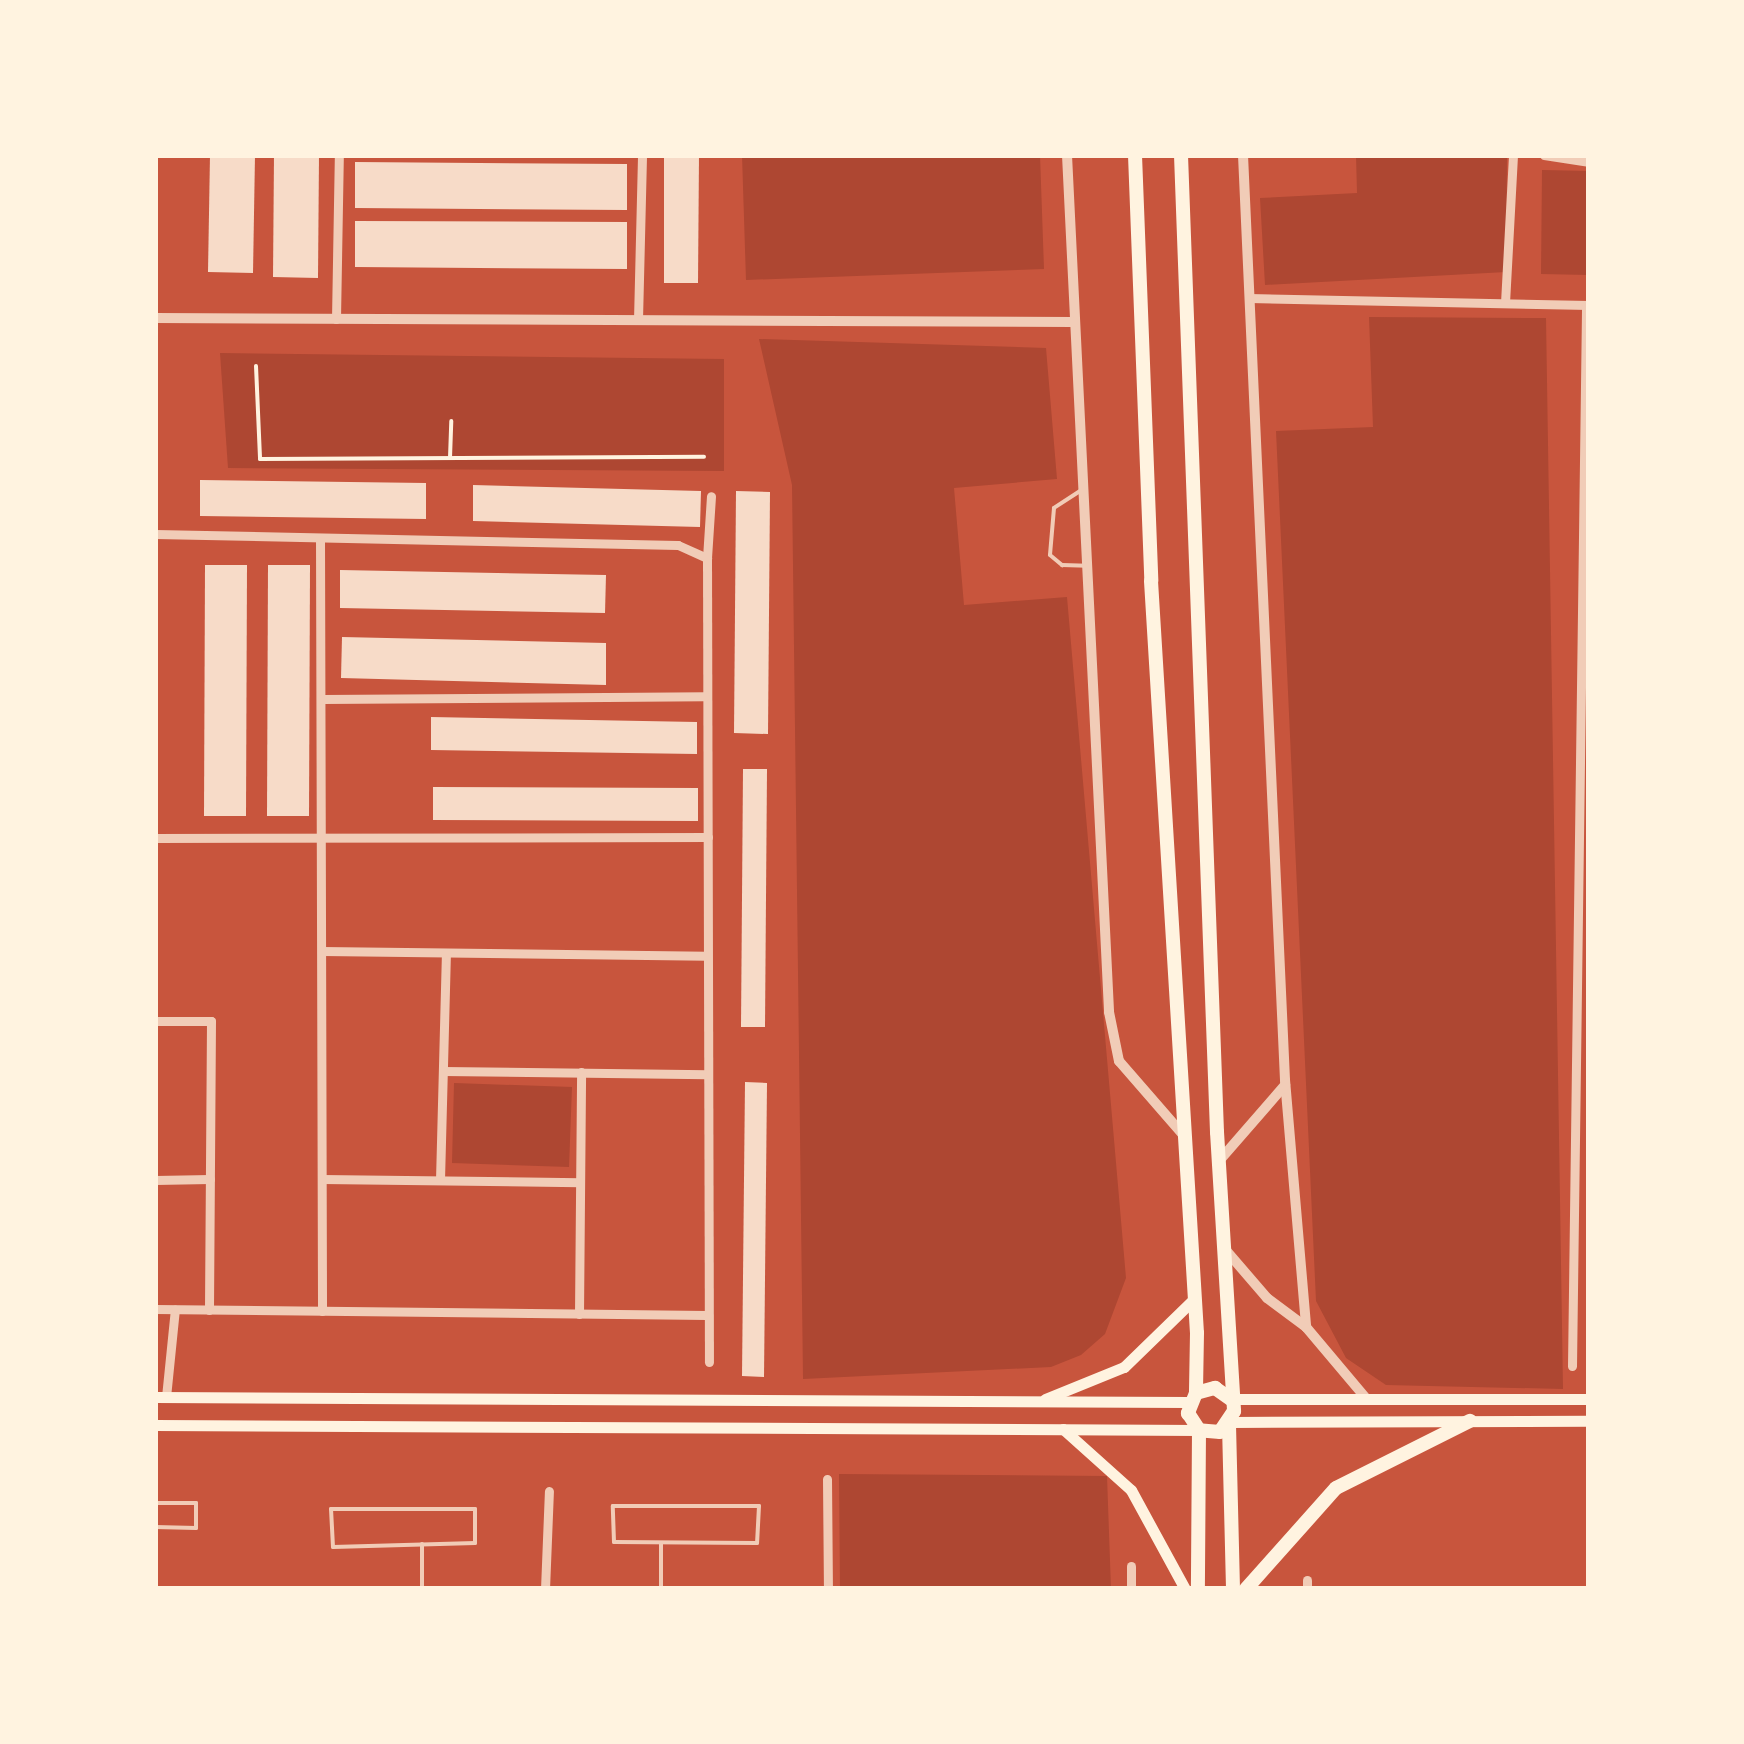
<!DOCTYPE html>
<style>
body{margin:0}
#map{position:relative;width:1744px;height:1744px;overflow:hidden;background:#c8553d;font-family:Barlow,sans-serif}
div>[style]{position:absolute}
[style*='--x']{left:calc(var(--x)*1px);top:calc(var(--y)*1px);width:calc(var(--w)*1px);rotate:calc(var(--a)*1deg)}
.green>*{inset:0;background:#ae4732}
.building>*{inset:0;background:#f7dbc8}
.path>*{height:4px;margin:-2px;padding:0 2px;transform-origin:2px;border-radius:2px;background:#fff3e0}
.service>*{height:4px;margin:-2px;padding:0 2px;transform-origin:2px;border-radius:2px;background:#f1ccb7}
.minor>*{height:9px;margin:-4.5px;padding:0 4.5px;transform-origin:4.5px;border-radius:4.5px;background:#f1ccb7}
.tertiary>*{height:10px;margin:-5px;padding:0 5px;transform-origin:5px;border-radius:5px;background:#f1ccb7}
.secondary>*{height:11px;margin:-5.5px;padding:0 5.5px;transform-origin:5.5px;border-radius:5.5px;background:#fff3e0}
.trunk>*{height:14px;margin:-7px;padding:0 7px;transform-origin:7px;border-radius:7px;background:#fff3e0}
span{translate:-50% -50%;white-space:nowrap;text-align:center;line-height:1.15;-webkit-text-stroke:10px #fff3e0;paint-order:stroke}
.frame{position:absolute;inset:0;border:158px solid #fff3e0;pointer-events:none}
</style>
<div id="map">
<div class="green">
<div style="clip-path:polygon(742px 155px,1040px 155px,1044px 269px,746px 280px)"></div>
<div style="clip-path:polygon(1356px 155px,1507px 155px,1506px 272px,1265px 285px,1260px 198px,1357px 193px)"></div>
<div style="clip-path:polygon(1542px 170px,1589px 171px,1589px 275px,1541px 274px)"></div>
<div style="clip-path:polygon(1369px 317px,1546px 318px,1563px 1389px,1386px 1385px,1346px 1358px,1316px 1301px,1276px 431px,1373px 427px)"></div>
<div style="clip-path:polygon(759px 339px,1046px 348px,1057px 479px,954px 488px,964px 605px,1067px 597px,1126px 1278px,1105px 1334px,1081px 1355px,1051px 1367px,803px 1379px,792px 485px)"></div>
<div style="clip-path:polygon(220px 353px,724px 359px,724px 471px,228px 468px)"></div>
<div style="clip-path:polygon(454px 1083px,572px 1087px,569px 1167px,452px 1163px)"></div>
<div style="clip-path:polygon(839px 1474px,1107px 1476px,1111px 1589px,840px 1589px)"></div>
</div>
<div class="building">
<div style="clip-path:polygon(210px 155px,255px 155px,253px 273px,208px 272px)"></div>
<div style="clip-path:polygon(274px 155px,319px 155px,318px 278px,273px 277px)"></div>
<div style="clip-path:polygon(664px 155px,699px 155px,698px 283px,664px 283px)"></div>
<div style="clip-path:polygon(355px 162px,627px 164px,627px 210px,355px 208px)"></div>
<div style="clip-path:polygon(355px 221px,627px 222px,627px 269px,355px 267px)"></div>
<div style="clip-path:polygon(200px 480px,426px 483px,426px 519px,200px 516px)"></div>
<div style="clip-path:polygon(473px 485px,701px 491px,700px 527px,473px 521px)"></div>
<div style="clip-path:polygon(736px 491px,770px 492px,768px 734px,734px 733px)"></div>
<div style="clip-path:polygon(205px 565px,247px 565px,246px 816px,204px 816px)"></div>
<div style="clip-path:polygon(268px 565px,310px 565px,309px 816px,267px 816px)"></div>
<div style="clip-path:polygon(340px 570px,606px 575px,605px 613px,340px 608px)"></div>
<div style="clip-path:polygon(342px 637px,606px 643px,606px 685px,341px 678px)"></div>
<div style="clip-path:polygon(431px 717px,697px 722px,697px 754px,431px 750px)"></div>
<div style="clip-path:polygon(743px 769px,767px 769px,765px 1027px,741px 1027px)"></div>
<div style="clip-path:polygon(433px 787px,698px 788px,698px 821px,433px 820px)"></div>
<div style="clip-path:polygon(745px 1082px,767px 1083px,764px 1377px,742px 1376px)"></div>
</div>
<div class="path">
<div style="--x:256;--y:366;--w:93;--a:87.5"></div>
<div style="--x:260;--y:459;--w:444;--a:-0.3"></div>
<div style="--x:450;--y:458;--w:37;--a:-88"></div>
</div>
<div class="service">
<div style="--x:1080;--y:491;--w:31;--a:147"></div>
<div style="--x:1054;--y:508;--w:47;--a:94.9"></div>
<div style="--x:1050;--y:555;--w:16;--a:40"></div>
<div style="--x:1062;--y:565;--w:25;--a:2"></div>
<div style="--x:155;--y:1503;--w:41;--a:0"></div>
<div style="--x:196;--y:1503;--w:25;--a:90"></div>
<div style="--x:196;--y:1528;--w:41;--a:-178.6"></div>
<div style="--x:613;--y:1506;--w:146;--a:0"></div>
<div style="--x:759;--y:1506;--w:37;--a:93"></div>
<div style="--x:757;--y:1543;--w:143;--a:-179.6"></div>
<div style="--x:614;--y:1542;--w:36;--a:-92"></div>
<div style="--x:331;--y:1509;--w:144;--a:0"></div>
<div style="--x:475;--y:1509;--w:34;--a:90"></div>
<div style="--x:475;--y:1543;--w:142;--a:178.4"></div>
<div style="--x:333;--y:1547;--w:38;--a:-93"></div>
<div style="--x:422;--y:1544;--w:45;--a:90"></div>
<div style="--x:661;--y:1589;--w:45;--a:-90"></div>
</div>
<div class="minor">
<div style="--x:1544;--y:155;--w:46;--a:8.8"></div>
<div style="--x:1249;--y:298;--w:340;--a:1.2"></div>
<div style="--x:1505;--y:303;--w:148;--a:-86.9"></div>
<div style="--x:336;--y:319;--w:164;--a:-89"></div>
<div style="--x:638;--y:320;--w:165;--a:-88.6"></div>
<div style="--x:155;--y:534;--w:523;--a:1.2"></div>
<div style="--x:678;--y:545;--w:32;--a:24"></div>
<div style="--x:707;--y:558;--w:804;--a:89.86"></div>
<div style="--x:320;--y:538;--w:773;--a:89.85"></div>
<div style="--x:707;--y:558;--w:62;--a:-86.3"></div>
<div style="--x:322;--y:699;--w:383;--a:-0.4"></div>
<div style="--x:155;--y:838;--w:553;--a:-0.1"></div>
<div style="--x:322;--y:951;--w:384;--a:0.7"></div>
<div style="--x:155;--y:1021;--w:56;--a:0"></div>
<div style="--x:211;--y:1021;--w:289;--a:90.4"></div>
<div style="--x:443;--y:1071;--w:264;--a:0.7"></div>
<div style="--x:322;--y:1179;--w:258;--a:0.7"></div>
<div style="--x:155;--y:1180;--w:55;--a:-1"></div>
<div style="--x:440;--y:1180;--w:227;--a:-88.5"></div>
<div style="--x:155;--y:1309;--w:552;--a:0.62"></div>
<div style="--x:579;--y:1314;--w:242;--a:-89.5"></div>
<div style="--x:1572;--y:1366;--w:1061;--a:-89.24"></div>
<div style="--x:166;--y:1397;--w:88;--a:-84.2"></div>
<div style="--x:827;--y:1479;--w:110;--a:89.5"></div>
<div style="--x:545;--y:1589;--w:98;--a:-87.7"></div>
<div style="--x:1131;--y:1589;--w:23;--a:-90"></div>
<div style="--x:1307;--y:1589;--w:9;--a:-90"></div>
</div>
<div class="tertiary">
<div style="--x:1067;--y:155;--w:858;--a:87.19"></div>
<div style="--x:1109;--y:1012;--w:50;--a:78.5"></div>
<div style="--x:1119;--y:1061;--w:101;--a:49"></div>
<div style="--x:1243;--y:155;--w:926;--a:87.4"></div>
<div style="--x:1285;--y:1080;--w:248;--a:85.1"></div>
<div style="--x:1306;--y:1327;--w:92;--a:49.9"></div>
<div style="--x:155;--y:318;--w:918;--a:0.25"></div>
<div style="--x:1219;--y:1161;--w:101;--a:-49"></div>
<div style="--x:1224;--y:1248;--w:66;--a:49.3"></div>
<div style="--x:1267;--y:1298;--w:49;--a:36.6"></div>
</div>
<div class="secondary">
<div style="--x:155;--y:1397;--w:1034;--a:0.28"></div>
<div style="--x:1045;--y:1399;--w:85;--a:-22.1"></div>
<div style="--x:1124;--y:1367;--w:99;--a:-44.2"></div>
<div style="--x:1231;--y:1399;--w:358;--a:0"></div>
<div style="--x:1231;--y:1422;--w:358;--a:-0.2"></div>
<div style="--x:155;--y:1425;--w:1044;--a:0.27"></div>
<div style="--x:1063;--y:1429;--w:91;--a:41.9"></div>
<div style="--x:1131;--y:1490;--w:113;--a:61.4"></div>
</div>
<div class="trunk">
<div style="--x:1135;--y:155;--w:426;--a:87.8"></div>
<div style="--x:1151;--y:581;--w:753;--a:86.5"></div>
<div style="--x:1197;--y:1333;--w:60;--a:91"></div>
<div style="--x:1196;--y:1393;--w:22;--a:112"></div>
<div style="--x:1188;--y:1413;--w:20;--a:57"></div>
<div style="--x:1199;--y:1430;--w:159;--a:90.4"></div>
<div style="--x:1181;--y:155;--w:978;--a:87.89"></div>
<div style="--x:1217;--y:1132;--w:280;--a:86.5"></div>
<div style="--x:1234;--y:1411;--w:25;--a:124"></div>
<div style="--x:1220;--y:1432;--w:21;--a:-175"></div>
<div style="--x:1196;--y:1393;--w:20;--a:-15"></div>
<div style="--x:1215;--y:1388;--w:19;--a:35"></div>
<div style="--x:1229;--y:1425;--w:164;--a:88.6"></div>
<div style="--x:1246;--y:1589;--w:135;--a:-48.3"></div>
<div style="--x:1336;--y:1488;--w:150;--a:-26.6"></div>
</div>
<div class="frame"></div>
</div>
